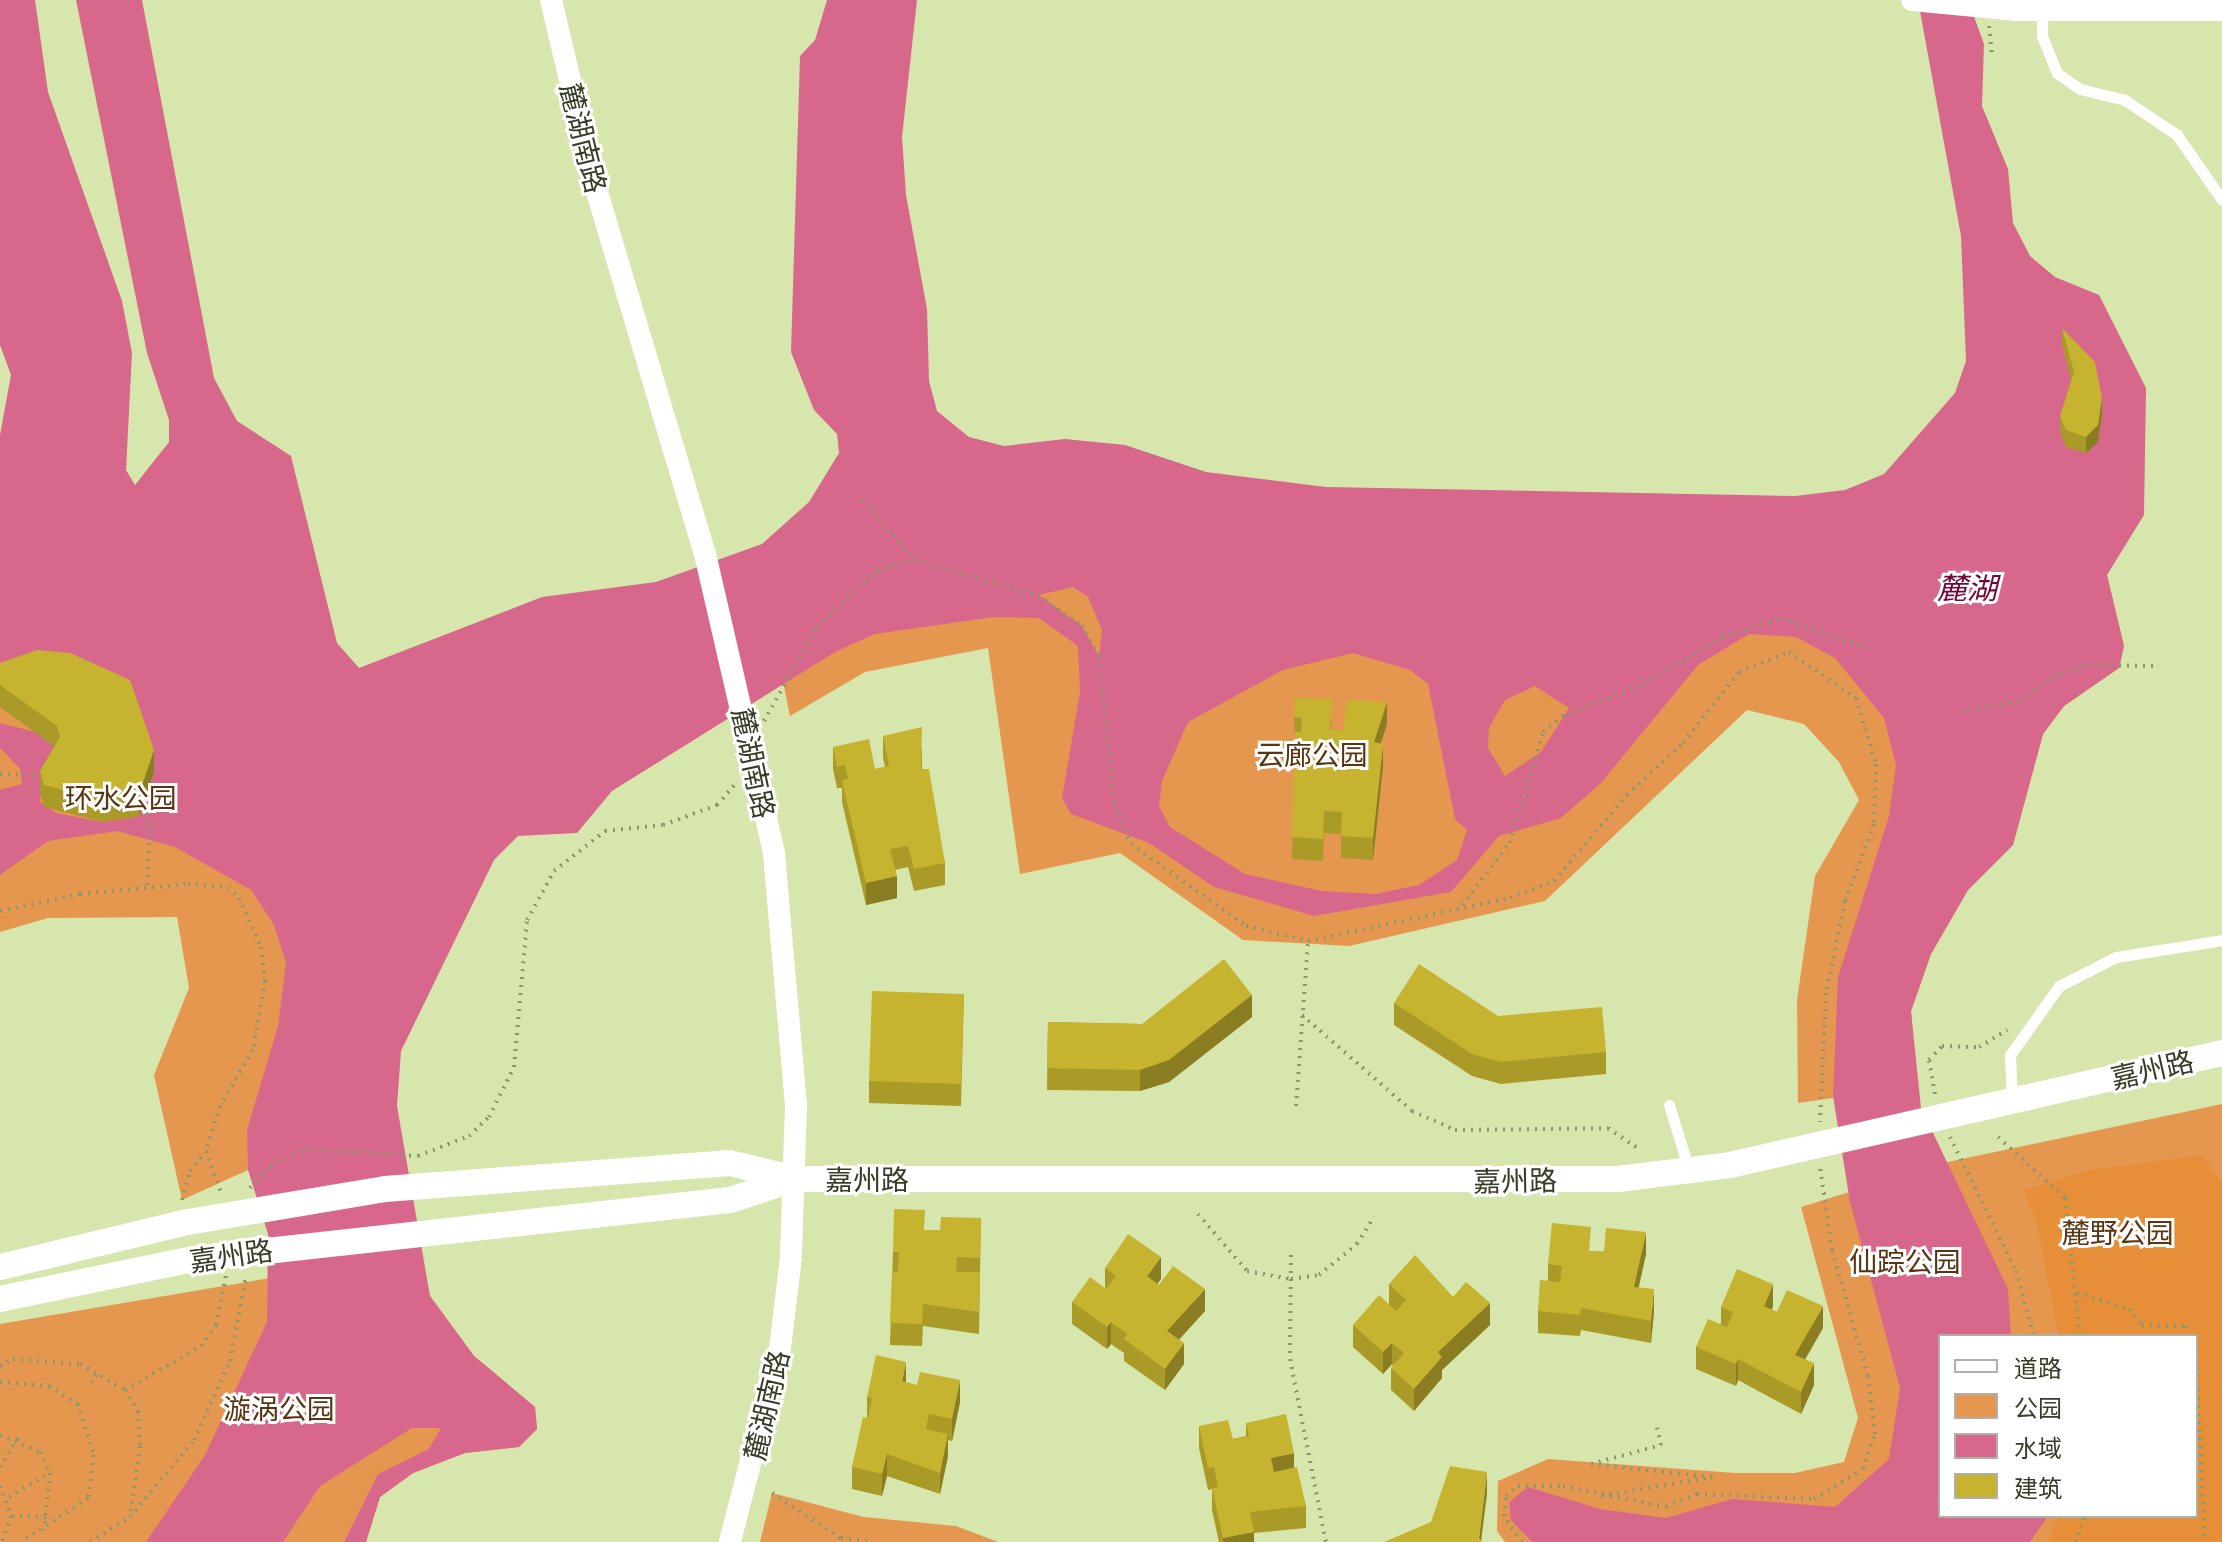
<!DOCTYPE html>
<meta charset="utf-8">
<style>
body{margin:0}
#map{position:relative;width:2222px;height:1542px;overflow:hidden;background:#d6e6ad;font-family:"Open Sans","Noto Sans SC",sans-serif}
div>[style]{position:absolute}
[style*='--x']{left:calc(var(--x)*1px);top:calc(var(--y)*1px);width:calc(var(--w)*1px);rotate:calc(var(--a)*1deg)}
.green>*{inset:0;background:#e59750}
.forest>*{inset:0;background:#e68e38}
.water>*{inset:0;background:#d7688c}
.path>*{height:4px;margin-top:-2px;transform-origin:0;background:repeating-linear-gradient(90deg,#8b976e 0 2px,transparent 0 8px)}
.service>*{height:11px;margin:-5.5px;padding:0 5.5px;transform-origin:5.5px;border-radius:5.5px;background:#fff}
.minor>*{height:22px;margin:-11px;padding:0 11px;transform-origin:11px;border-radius:11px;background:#fff}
.tertiary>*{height:26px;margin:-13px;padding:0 13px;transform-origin:13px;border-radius:13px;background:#fff}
.wall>*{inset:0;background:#aa9a28}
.shaded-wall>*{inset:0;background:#8b7d21}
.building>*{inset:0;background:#c6b32f}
span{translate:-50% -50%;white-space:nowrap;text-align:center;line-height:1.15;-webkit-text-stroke:6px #fff;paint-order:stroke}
.street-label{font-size:28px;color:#363d26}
.park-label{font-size:28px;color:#583411}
.water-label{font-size:30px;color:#710638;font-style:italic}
.legend{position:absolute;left:1938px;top:1334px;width:260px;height:184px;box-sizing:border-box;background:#fff;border:2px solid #afb1a8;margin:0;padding:10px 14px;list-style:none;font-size:24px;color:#363d26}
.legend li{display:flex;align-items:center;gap:16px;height:40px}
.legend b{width:40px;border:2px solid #afb1a8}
</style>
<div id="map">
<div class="green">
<div style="clip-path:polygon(2107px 575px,2124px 646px,2119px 668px,2064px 706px,2043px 734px,2013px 845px,1968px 890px,1931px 954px,1911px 1011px,1916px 1086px,1798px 1103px,1797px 1000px,1815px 876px,1859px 800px,1839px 762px,1804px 724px,1747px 710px,1545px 901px,1349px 946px,1243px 940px,1120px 853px,1020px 874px,988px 648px,865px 672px,790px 716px,764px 588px)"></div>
<div style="clip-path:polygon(89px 629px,329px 996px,248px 1170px,182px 1200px,154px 1075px,189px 988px,177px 917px,48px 918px,0 932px,0 645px)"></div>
<div style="clip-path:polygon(evenodd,2222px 1104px,2222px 1542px,1505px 1542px,1497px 1531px,1498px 1481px,1548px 1459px,1735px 1473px,1795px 1473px,1844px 1462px,1858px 1418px,1801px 1207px,1943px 1163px,2222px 1104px,1940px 1336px,2196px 1336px,2196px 1516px,1940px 1516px,1940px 1336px)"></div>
<div style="clip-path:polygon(418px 1253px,430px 1296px,474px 1356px,535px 1407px,537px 1429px,519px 1447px,465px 1453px,413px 1473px,380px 1497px,366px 1542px,0 1542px,0 1324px)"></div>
<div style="clip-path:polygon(772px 1493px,864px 1517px,956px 1526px,998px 1542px,760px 1542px)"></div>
</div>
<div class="forest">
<div style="clip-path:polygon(2202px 1155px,2222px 1183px,2222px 1542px,2048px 1542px,2059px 1516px,2196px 1516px,2196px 1336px,2059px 1336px,2036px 1220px,2023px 1190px,2091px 1170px)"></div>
</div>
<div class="water">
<div style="clip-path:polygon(evenodd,0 0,35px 0,48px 92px,122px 301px,132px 353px,126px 470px,135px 485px,169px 442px,169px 420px,147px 353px,76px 0,142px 0,214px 378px,237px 421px,291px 456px,337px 643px,359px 668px,542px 597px,656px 582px,762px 544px,809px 502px,839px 453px,837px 434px,814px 410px,791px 352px,800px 56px,815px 40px,827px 0,917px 0,902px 137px,906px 195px,927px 309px,929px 381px,937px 411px,969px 437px,1004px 446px,1065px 439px,1125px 445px,1206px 472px,1326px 487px,1795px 496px,1845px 490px,1884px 474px,1955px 393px,1966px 361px,1961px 236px,1918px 0,1968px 0,1984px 44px,1982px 106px,2008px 169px,2013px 223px,2030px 256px,2055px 277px,2099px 295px,2146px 388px,2144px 515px,2107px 575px,2124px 646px,2119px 668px,2064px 706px,2043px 734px,2013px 845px,1968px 890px,1931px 954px,1911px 1011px,1921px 1108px,2008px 1289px,2011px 1336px,1940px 1336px,1940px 1516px,2048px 1516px,2030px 1542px,1532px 1542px,1511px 1520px,1509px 1502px,1528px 1487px,1600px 1509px,1666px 1518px,1732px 1499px,1835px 1507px,1889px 1459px,1900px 1388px,1850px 1202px,1833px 1096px,1838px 977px,1889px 816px,1896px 765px,1884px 718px,1835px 658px,1796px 637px,1749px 634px,1698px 665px,1601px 783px,1561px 818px,1499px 836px,1451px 892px,1314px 916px,1214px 887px,1149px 843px,1071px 814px,1062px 798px,1080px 692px,1078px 646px,1039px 618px,994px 617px,875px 634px,835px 652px,612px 791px,577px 833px,518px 836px,494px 860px,401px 1051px,397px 1106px,430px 1296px,474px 1356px,535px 1407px,537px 1429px,519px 1447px,465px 1453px,413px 1473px,380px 1497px,366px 1542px,344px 1542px,378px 1474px,429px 1449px,441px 1428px,412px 1428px,320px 1486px,283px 1542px,146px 1542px,205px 1455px,267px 1322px,268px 1234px,248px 1170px,247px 1130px,278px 1026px,286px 963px,274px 925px,251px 890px,175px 847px,117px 831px,48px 841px,0 875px,0 790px,22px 784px,20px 769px,0 748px,0 723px,48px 735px,57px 748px,39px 801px,56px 813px,103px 822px,139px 816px,154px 772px,0 682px,0 435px,11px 375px,0 345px,0 0,1073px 587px,1088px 597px,1102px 630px,1099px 656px,1082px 626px,1039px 595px,1073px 587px,0 0,1353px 653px,1410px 670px,1428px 684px,1455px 819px,1467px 830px,1457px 860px,1419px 885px,1375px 894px,1322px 891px,1245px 874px,1170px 827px,1159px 806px,1162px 781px,1188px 722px,1283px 670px,1353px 653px,0 0,1535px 686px,1569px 708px,1541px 752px,1505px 776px,1488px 748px,1489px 728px,1505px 700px,1535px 686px)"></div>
</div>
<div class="path">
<div style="--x:1989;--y:26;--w:30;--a:84"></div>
<div style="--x:862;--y:499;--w:81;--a:49"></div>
<div style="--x:1961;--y:711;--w:62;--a:-9.3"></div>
<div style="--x:2022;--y:701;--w:38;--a:-39"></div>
<div style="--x:2052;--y:677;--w:37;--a:-19"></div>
<div style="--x:2087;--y:665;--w:66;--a:0.9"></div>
<div style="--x:764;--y:721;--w:109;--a:-60.8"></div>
<div style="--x:817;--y:626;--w:83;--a:-42.6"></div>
<div style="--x:878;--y:570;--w:38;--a:-15"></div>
<div style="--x:915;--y:560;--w:128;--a:15.9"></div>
<div style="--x:1038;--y:595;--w:54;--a:35.2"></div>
<div style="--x:1082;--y:626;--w:35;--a:61"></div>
<div style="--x:1099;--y:657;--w:151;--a:83.9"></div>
<div style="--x:1115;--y:807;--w:40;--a:66.6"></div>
<div style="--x:1131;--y:844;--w:141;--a:35.5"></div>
<div style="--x:1246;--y:926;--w:64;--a:13.6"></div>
<div style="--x:0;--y:774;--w:43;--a:1.3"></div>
<div style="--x:142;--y:798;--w:30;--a:75"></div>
<div style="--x:150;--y:827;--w:60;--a:92.9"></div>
<div style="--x:1462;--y:905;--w:78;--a:-52.3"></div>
<div style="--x:1510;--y:843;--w:116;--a:-73.4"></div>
<div style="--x:1543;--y:732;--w:26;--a:-39"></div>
<div style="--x:1563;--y:716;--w:88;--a:-21.9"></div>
<div style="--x:1645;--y:683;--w:90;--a:-30.9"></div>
<div style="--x:1722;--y:637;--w:63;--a:-17.6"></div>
<div style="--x:1782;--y:618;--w:91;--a:19.2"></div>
<div style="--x:0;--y:911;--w:82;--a:-12"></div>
<div style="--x:80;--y:894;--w:108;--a:-5.3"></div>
<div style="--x:188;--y:884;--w:40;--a:4.3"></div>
<div style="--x:228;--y:887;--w:16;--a:45"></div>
<div style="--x:239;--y:898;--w:54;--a:65.8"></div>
<div style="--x:261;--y:947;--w:34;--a:83"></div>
<div style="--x:265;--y:981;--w:70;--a:99.9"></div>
<div style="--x:253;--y:1050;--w:65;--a:120.5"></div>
<div style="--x:220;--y:1106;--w:47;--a:107.3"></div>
<div style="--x:206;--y:1151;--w:45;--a:70.3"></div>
<div style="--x:1302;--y:1015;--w:146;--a:41.1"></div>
<div style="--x:1412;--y:1111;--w:47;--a:23.8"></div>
<div style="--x:1455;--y:1130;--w:153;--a:-0.7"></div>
<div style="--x:1608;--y:1128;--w:36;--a:34"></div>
<div style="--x:1935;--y:1094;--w:35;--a:-100"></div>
<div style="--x:1929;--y:1060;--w:19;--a:-47"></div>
<div style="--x:1942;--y:1046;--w:37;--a:2"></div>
<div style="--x:1979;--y:1047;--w:33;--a:-31"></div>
<div style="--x:1296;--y:1106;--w:165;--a:-85.8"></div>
<div style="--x:1308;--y:941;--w:207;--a:-12"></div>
<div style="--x:1510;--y:898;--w:47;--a:-21.1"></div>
<div style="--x:1554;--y:881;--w:113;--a:-49.7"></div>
<div style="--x:1627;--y:795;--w:76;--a:-42.9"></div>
<div style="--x:1683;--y:743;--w:90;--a:-51.7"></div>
<div style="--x:1739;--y:672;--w:54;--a:-21.8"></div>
<div style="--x:1789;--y:652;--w:81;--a:34.5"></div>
<div style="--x:1856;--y:698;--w:69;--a:73.1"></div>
<div style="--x:1876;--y:764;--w:60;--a:91.9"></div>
<div style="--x:1874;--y:824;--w:82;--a:110.6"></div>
<div style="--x:1845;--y:901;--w:94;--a:101.7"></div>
<div style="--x:1826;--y:993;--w:129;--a:92.7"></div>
<div style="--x:1950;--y:1137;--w:149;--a:63.8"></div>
<div style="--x:2016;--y:1271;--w:67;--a:74.5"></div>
<div style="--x:1998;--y:1137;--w:91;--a:42.3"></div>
<div style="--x:2065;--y:1198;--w:139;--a:83.8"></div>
<div style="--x:250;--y:1188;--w:30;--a:-48"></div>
<div style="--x:270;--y:1166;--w:39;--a:-26"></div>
<div style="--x:305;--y:1149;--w:113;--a:3.5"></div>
<div style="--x:418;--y:1156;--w:55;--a:-21.4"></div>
<div style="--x:469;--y:1136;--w:28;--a:-44"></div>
<div style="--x:489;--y:1117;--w:56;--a:-63.4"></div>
<div style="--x:514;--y:1067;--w:148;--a:-84.9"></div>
<div style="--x:527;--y:920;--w:56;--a:-61.1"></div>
<div style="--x:554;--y:871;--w:65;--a:-38.1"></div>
<div style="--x:605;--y:831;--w:58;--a:-5.9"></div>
<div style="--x:663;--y:825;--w:58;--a:-20.3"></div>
<div style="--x:717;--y:805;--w:29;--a:-49"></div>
<div style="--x:182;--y:1200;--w:30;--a:-75"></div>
<div style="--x:190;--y:1171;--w:24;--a:-52"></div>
<div style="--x:1198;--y:1214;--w:75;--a:49.3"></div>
<div style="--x:1247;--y:1271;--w:45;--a:10.3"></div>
<div style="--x:1291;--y:1279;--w:28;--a:-8"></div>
<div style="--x:1319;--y:1275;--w:49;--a:-39.2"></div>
<div style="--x:1357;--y:1244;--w:32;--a:-58"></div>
<div style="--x:1291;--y:1255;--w:104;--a:90.6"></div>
<div style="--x:1290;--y:1359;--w:187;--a:78.9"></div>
<div style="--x:2077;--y:1293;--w:54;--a:17.1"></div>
<div style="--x:2129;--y:1309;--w:21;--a:51"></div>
<div style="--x:2142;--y:1325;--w:44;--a:1.3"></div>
<div style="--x:2186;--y:1326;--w:10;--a:90"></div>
<div style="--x:2196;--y:1358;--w:184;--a:87.2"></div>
<div style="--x:0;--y:1366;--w:15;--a:-28"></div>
<div style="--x:13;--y:1359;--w:67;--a:4.3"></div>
<div style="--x:80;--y:1364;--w:52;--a:30"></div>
<div style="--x:125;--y:1390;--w:25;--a:58"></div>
<div style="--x:138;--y:1411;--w:35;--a:87"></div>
<div style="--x:140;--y:1446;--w:72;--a:98"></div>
<div style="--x:0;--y:1382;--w:49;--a:4.7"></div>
<div style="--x:49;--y:1386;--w:34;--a:32"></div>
<div style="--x:78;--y:1404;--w:53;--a:72.6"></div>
<div style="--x:94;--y:1455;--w:43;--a:97.9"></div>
<div style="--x:88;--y:1498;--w:80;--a:146.7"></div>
<div style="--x:91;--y:1383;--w:11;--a:-56"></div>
<div style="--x:125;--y:1390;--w:88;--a:-30.1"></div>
<div style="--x:201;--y:1346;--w:26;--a:-54"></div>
<div style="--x:216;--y:1325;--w:50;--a:-78.5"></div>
<div style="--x:0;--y:1435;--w:43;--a:23"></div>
<div style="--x:40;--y:1452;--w:23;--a:65"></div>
<div style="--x:50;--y:1473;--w:57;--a:96"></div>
<div style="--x:0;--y:1467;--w:36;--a:-58"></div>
<div style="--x:0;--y:1486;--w:32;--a:70"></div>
<div style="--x:11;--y:1516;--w:28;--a:109"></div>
<div style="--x:772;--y:1493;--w:82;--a:33.1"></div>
<div style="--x:841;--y:1538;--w:30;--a:8"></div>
<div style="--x:1601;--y:1496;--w:113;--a:-9.7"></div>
<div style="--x:1712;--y:1477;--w:122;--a:-173.9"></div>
<div style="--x:1591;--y:1464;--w:73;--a:-15.2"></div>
<div style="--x:1661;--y:1445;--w:18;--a:-103"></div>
<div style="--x:9;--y:1497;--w:48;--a:-30.3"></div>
<div style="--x:12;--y:1516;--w:34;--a:2"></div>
<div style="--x:90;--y:1542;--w:47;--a:-32"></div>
<div style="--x:130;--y:1517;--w:100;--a:-50.3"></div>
<div style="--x:194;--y:1440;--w:87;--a:-65.5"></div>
<div style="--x:230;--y:1361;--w:86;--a:-79.3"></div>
<div style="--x:1522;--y:1542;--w:32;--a:-125"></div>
<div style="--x:1504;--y:1516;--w:20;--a:-84"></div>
<div style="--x:1506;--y:1496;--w:16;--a:-40"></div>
<div style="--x:1518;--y:1486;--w:45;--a:0"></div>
<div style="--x:1563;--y:1486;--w:105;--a:11.5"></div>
<div style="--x:1666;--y:1507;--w:34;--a:-23"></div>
<div style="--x:1697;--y:1494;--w:117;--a:2.4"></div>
<div style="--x:1814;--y:1499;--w:57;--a:-31.5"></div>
<div style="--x:1863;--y:1469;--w:37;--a:-71"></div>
<div style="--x:1875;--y:1434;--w:58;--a:-96.9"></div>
<div style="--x:1868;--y:1376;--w:131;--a:-105.9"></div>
<div style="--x:1832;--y:1250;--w:84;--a:-98.2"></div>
<div style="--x:2075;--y:1542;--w:28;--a:-67"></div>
</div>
<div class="service">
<div style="--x:2042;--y:10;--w:26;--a:90"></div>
<div style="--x:2042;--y:36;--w:40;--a:68"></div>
<div style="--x:2057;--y:73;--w:28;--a:35"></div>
<div style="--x:2080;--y:89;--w:46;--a:13.7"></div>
<div style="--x:2125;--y:100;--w:63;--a:33.9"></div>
<div style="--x:2177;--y:135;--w:79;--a:55.3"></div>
<div style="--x:2012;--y:1102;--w:47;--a:-92.4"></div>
<div style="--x:2010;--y:1055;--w:85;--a:-54.6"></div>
<div style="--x:2059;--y:986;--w:64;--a:-27"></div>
<div style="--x:2116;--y:957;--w:107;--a:-9.1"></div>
<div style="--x:1669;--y:1105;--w:68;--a:72.9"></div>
</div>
<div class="minor">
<div style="--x:551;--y:0;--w:187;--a:76.7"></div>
<div style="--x:594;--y:182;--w:388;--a:73.4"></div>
<div style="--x:705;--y:554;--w:308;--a:77"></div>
<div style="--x:774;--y:854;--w:251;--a:85"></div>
<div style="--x:796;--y:1104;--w:153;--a:91.9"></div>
<div style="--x:791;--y:1257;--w:92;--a:96.9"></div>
<div style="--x:780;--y:1348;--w:200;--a:104.5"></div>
<div style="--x:1912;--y:0;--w:103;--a:5.5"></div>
<div style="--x:2015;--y:10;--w:207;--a:0"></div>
</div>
<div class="tertiary">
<div style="--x:795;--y:1179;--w:823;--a:0"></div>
<div style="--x:1618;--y:1179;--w:113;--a:-7.1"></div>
<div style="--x:1730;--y:1165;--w:505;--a:-12.82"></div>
<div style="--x:0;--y:1267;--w:193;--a:-13.5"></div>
<div style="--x:188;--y:1222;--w:200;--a:-9.5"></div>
<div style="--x:385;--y:1189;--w:346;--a:-4.3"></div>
<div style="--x:730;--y:1163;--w:67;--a:13.8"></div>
<div style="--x:795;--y:1179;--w:68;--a:162.1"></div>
<div style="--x:730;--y:1200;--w:540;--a:173.73"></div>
<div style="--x:193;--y:1259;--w:197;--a:168.3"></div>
</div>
<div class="wall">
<div style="clip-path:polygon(2062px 328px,2102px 415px,2098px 442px,2086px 453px,2066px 447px,2060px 432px,2060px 416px,2071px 380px,2062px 344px)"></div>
<div style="clip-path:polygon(0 663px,154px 772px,139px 816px,103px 822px,44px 807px,40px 793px,40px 771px,54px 746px,0 707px)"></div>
<div style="clip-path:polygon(1294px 717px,1332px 721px,1331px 730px,1344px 730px,1387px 724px,1380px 743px,1383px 766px,1373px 860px,1341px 858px,1341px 834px,1324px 833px,1323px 861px,1292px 859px,1295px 739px)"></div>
<div style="clip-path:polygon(883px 736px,922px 749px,922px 769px,945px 863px,945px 885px,914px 891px,908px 867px,895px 870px,897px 898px,866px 905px,842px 802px,842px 788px,837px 788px,833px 769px,833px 747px,875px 769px,885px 767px,883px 758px)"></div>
<div style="clip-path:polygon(964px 994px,961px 1106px,869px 1103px,869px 1081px)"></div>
<div style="clip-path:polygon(1394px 1003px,1498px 1016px,1606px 1052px,1606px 1074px,1501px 1084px,1472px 1076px,1394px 1025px)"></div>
<div style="clip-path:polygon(1252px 1017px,1169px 1082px,1140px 1091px,1047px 1090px,1048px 1022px,1142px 1024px)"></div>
<div style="clip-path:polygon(981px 1218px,979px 1334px,923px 1326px,922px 1346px,890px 1345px,893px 1252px,925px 1230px,940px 1230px)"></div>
<div style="clip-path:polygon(1591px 1251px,1646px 1254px,1638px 1288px,1654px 1311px,1651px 1343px,1581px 1330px,1580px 1336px,1538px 1333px,1538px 1311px,1548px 1281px,1548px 1264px)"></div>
<div style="clip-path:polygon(1105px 1268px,1161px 1279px,1157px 1284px,1205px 1311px,1179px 1339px,1184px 1364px,1165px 1390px,1124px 1361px,1124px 1353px,1111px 1344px,1107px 1349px,1072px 1324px,1072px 1302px,1105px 1288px)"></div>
<div style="clip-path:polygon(1389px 1284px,1453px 1297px,1490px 1325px,1442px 1370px,1442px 1378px,1414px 1411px,1391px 1390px,1391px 1368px,1393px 1366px,1392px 1364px,1383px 1374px,1353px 1347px,1353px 1325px,1389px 1304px)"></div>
<div style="clip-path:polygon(1773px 1306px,1772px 1310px,1823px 1328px,1805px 1359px,1814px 1385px,1801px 1414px,1738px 1380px,1736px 1386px,1696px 1369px,1696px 1347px,1721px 1324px,1721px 1307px)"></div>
<div style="clip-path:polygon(906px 1382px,960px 1402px,952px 1441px,948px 1440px,948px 1456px,940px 1494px,887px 1476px,882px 1496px,852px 1489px,852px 1467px,867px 1418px,867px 1397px)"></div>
<div style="clip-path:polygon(1246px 1423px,1294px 1468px,1306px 1506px,1306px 1528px,1254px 1533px,1254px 1542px,1219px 1542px,1212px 1510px,1212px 1489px,1208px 1490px,1199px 1448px,1199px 1426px,1233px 1439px,1246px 1436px)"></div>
</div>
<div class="shaded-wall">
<div style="clip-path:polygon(2102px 398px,2102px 415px,2098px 442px,2086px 453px,2086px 437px)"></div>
<div style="clip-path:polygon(1387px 702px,1387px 724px,1374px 764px,1374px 742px)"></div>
<div style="clip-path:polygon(1383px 744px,1383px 766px,1373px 860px,1373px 838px)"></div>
<div style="clip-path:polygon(154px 750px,154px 772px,139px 816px,139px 794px)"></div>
<div style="clip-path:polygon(897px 876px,897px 898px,866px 905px,866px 883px)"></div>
<div style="clip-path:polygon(1252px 995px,1252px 1017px,1169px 1082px,1140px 1091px,1140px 1070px)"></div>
<div style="clip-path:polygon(1646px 1232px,1646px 1254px,1634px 1309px,1634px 1287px)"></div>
<div style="clip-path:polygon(1161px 1257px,1161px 1279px,1147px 1298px,1147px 1276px)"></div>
<div style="clip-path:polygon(1773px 1284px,1773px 1306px,1764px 1328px,1764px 1306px)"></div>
<div style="clip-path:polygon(1205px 1289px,1205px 1311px,1167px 1353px,1167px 1331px)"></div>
<div style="clip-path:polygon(1654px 1289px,1654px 1311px,1651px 1343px,1651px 1321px)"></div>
<div style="clip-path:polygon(1490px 1303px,1490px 1325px,1442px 1370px,1442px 1378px,1414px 1411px,1414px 1389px,1438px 1352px)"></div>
<div style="clip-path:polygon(1823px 1306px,1823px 1328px,1795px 1377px,1795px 1355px)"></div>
<div style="clip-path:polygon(1111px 1322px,1111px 1344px,1107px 1349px,1107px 1327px)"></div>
<div style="clip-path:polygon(1184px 1343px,1184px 1364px,1165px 1390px,1165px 1369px)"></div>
<div style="clip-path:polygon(1392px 1343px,1392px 1364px,1383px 1374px,1383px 1352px)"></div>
<div style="clip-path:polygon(1738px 1359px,1738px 1380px,1736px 1386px,1736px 1364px)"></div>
<div style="clip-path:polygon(906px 1362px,906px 1383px,902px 1381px)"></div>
<div style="clip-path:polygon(1814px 1363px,1814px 1385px,1801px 1414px,1801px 1392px)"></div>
<div style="clip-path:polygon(960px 1380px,960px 1402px,952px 1441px,952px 1419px)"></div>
<div style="clip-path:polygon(948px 1434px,948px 1456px,940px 1494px,940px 1473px)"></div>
<div style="clip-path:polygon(1294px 1453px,1294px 1475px,1271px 1480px,1271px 1458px)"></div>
<div style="clip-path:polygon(887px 1454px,887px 1476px,882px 1496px,882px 1474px)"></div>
<div style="clip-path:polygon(1487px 1472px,1487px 1494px,1481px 1542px,1479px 1538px)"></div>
<div style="clip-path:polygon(1254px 1532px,1254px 1542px,1223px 1542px,1223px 1538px)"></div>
</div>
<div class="building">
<div style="clip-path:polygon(2062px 328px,2095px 362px,2102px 398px,2098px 425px,2086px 437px,2066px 430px,2060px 416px,2074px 372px)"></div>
<div style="clip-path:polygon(37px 650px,70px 653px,130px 680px,154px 750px,139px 794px,103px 800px,44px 785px,40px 771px,60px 737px,57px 726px,0 685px,0 663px)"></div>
<div style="clip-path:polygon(1295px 698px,1332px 699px,1330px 730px,1344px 730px,1346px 700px,1387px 702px,1374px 742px,1383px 744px,1373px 838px,1341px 836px,1342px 812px,1324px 811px,1323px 839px,1292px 837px,1295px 732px,1301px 732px,1302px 718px,1294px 717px)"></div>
<div style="clip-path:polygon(922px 727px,921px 769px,929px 769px,945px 863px,914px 869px,908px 846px,890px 849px,897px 876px,866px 883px,842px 781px,848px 778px,845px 765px,837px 767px,833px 747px,869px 739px,875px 769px,889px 766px,883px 736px)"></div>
<div style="clip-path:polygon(1224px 959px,1252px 995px,1169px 1060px,1140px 1070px,1047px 1068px,1048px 1022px,1142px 1024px)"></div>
<div style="clip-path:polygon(1419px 964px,1498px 1016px,1602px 1007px,1606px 1052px,1501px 1062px,1472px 1054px,1394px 1003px)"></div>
<div style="clip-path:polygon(872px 991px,964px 994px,961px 1084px,869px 1081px)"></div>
<div style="clip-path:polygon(894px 1209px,925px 1210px,924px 1230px,940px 1230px,941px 1217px,981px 1218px,980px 1258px,957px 1257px,956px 1272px,980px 1272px,979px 1312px,923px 1304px,922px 1324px,890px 1323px,892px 1272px,898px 1272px,899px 1252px,893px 1252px)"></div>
<div style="clip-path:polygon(1552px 1223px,1591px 1227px,1589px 1251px,1604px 1252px,1606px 1228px,1646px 1232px,1634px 1287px,1654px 1289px,1651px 1321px,1581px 1308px,1580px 1315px,1538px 1311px,1540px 1280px,1560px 1282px,1562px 1266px,1548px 1264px)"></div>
<div style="clip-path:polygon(1128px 1234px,1161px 1257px,1147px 1276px,1159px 1285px,1173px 1266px,1205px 1289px,1167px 1331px,1184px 1343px,1165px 1369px,1124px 1339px,1127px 1334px,1111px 1322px,1107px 1327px,1072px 1302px,1090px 1277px,1106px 1289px,1116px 1276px,1105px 1268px)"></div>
<div style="clip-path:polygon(1415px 1255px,1453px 1297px,1466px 1282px,1490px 1303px,1438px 1352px,1442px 1357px,1414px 1389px,1391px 1368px,1404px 1353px,1392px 1343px,1383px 1352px,1353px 1325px,1379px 1295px,1396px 1311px,1406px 1300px,1389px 1284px)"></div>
<div style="clip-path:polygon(1737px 1269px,1773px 1284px,1764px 1306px,1777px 1312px,1787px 1290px,1823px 1306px,1795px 1355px,1814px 1363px,1801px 1392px,1738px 1359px,1736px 1364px,1696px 1347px,1708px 1319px,1727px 1327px,1733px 1312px,1721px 1307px)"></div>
<div style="clip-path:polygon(876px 1355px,906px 1362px,902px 1381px,917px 1385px,920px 1372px,960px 1380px,952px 1419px,929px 1414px,926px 1429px,948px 1434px,940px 1473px,887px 1454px,882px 1474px,852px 1467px,863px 1417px,868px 1418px,872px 1398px,867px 1397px)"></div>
<div style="clip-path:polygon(1286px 1414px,1294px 1453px,1271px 1458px,1274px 1472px,1297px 1467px,1306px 1506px,1250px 1512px,1254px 1532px,1223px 1538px,1212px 1488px,1218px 1487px,1214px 1467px,1208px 1468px,1199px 1426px,1228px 1420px,1233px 1439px,1249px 1436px,1246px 1423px)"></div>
<div style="clip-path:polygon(1450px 1466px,1487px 1472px,1479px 1538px,1482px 1542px,1384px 1542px,1431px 1522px)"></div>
</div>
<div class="street-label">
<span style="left:584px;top:138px;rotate:76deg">麓湖南路</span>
<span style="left:754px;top:763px;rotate:78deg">麓湖南路</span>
<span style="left:2152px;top:1069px;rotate:-13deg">嘉州路</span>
<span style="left:867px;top:1179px">嘉州路</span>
<span style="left:1515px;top:1180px;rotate:-1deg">嘉州路</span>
<span style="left:231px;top:1255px;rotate:-8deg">嘉州路</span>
<span style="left:766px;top:1405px;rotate:-77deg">麓湖南路</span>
</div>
<div class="park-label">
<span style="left:1312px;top:754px">云廊公园</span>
<span style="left:121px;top:797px">环水公园</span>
<span style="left:2118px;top:1232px">麓野公园</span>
<span style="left:1905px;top:1261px">仙踪公园</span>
<span style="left:279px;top:1408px">漩涡公园</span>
</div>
<div class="water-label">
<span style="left:1967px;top:588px">麓湖</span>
</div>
<ul class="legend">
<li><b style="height:10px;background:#fff"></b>道路</li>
<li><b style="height:22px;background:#e59750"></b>公园</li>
<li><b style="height:22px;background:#d7688c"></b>水域</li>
<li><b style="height:22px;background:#c6b32f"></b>建筑</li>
</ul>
</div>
